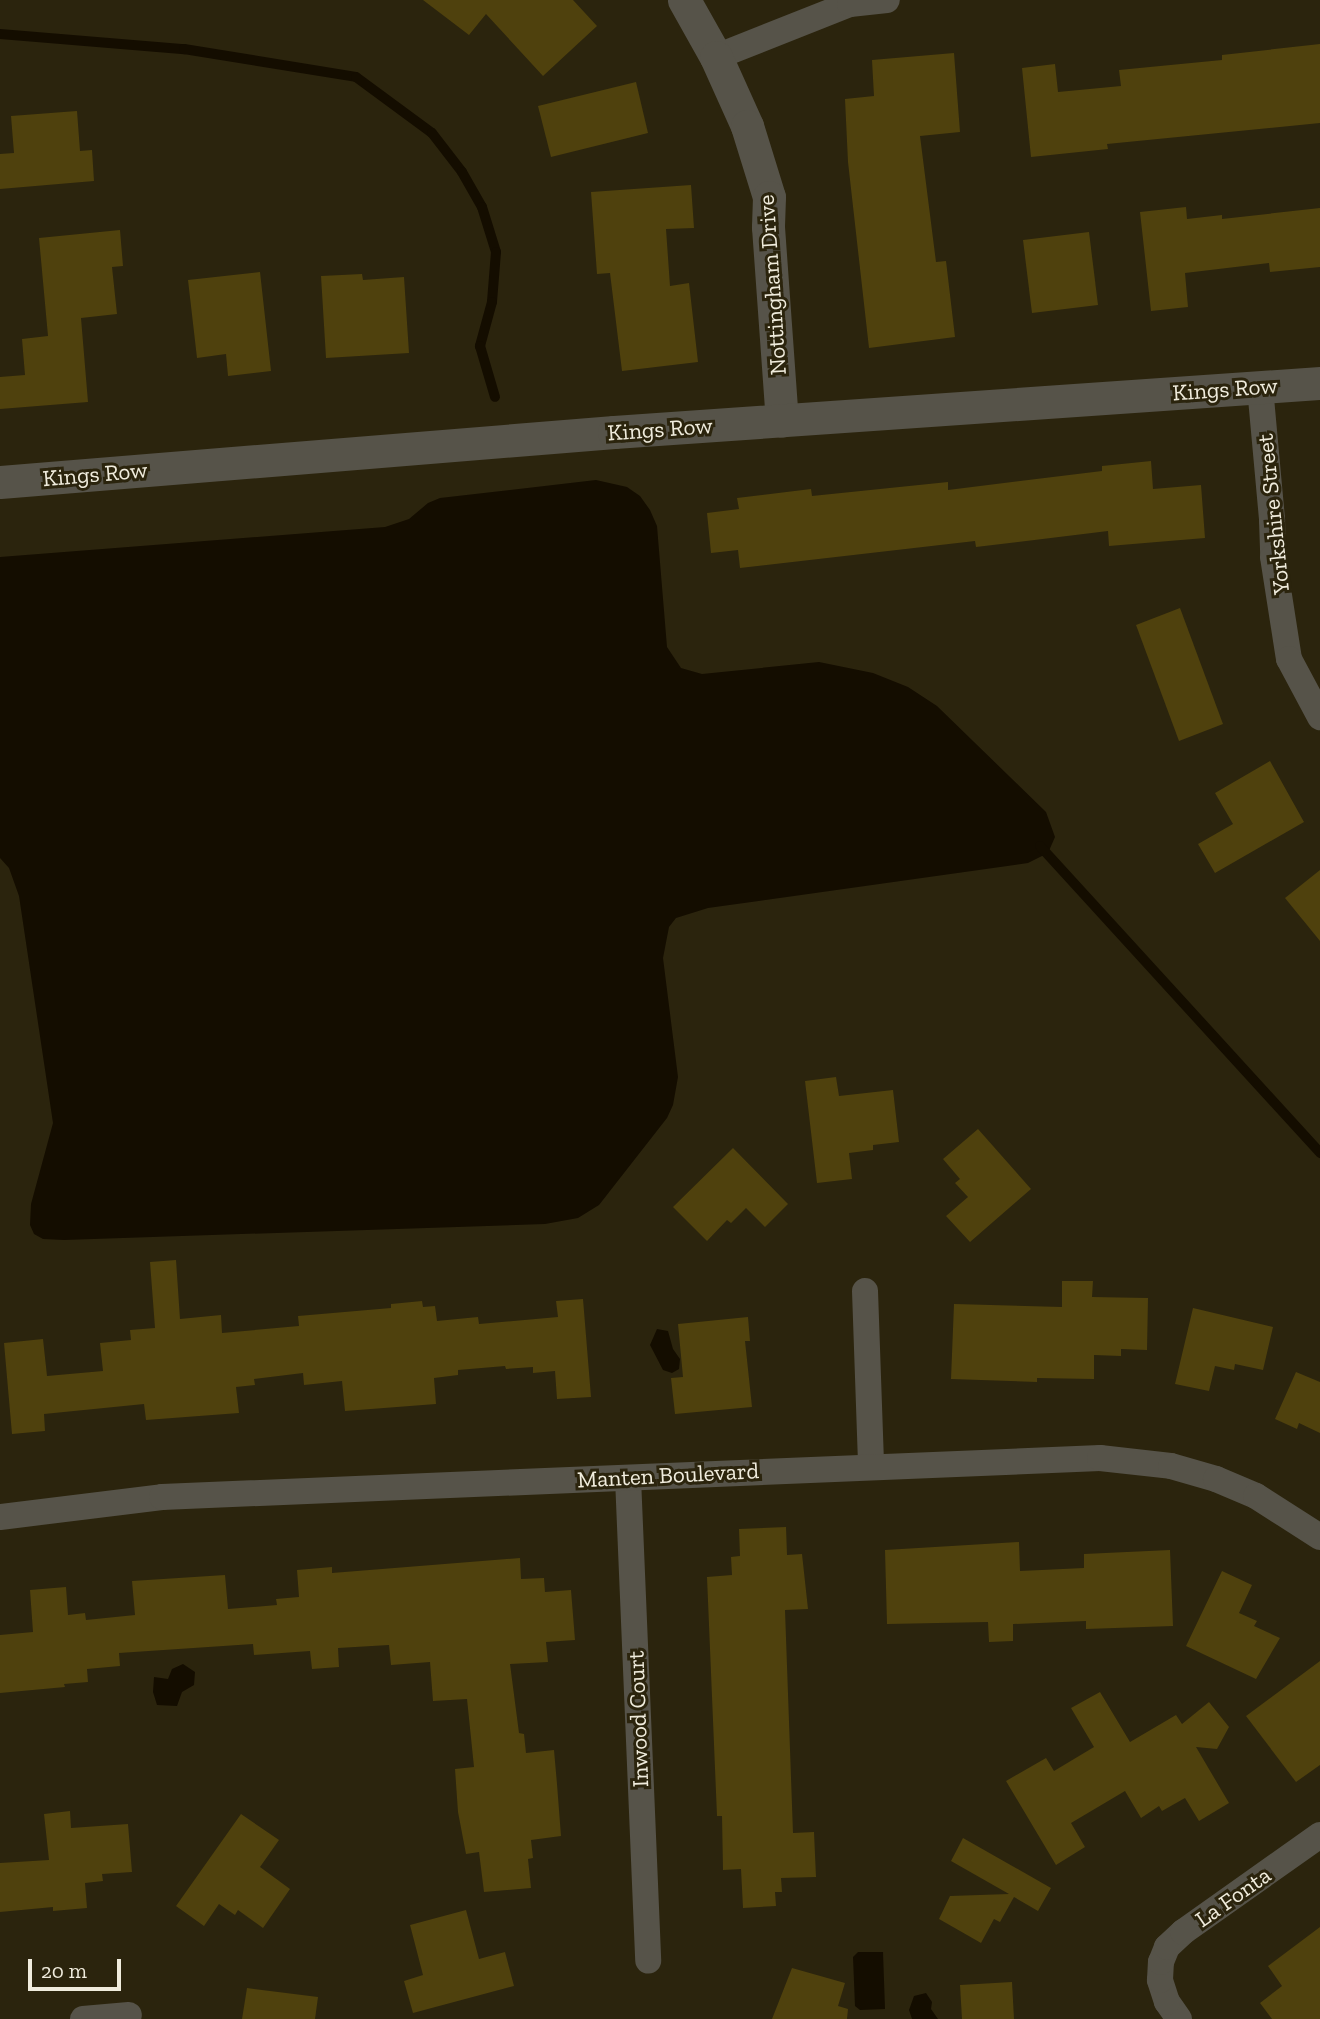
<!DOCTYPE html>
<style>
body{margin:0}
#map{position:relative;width:1320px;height:2019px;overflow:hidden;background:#2b240d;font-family:"Zilla Slab",serif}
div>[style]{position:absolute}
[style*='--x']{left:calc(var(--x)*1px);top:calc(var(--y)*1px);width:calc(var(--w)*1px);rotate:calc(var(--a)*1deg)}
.water>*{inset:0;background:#140d00}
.stream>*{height:10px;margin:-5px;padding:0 5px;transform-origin:5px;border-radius:5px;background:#140d00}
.building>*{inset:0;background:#4f410d}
.minor>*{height:26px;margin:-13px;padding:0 13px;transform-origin:13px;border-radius:13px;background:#565349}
.tertiary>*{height:33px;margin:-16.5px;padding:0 16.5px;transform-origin:16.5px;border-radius:16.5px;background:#565349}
span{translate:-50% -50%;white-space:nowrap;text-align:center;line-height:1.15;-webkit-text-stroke:6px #2b240d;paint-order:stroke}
.street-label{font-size:23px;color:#f0ecdd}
.scale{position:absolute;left:28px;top:1959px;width:93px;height:32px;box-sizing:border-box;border:4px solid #f0ecdd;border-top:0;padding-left:9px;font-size:21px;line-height:24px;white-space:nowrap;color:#f0ecdd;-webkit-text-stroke:5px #2b240d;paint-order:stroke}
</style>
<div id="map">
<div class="water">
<div style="clip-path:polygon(596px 480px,627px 487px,640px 496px,650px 510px,657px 526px,667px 647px,681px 668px,702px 674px,819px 662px,873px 673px,908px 687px,937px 706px,1046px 812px,1055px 837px,1048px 853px,1028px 863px,708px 908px,676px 918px,669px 927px,663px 958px,678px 1077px,673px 1105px,667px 1118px,599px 1205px,578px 1218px,545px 1224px,64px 1240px,43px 1239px,34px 1234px,30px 1225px,31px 1204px,53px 1123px,19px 896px,9px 868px,0 858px,0 557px,385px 527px,409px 519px,428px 503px,440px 498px)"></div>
<div style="clip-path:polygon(657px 1329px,668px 1331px,673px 1349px,680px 1359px,679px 1369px,672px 1373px,663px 1370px,650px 1345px)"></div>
<div style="clip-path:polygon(183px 1664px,195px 1672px,194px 1685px,182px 1692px,177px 1706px,157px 1705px,153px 1692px,154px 1677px,168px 1679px,172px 1669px)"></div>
<div style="clip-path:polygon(858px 1952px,883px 1952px,885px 2009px,860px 2010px,855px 2006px,853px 1957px)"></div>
<div style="clip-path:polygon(926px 1993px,932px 2002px,931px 2009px,938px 2019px,912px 2019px,909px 2010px,914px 1996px)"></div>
</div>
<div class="stream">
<div style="--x:0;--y:34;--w:185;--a:4.7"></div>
<div style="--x:184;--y:49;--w:174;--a:9.2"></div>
<div style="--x:356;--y:77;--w:94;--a:36.4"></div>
<div style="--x:432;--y:133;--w:49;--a:52.4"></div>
<div style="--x:462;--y:172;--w:40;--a:60.3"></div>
<div style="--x:482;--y:207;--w:47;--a:72.7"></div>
<div style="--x:496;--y:252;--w:50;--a:94.6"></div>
<div style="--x:492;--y:302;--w:46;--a:105.3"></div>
<div style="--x:480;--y:346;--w:53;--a:73.6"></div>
<div style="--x:1040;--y:846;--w:416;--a:47.6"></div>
</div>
<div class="building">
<div style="clip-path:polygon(423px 0,573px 0,597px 26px,543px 76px,486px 14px,469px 35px)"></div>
<div style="clip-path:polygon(1320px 44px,1320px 123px,1107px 144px,1108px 149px,1031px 157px,1022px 68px,1055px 64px,1058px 92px,1121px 86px,1119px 70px,1222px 60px,1222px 55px)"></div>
<div style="clip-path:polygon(954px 53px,960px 132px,920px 136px,936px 262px,946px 261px,955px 337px,869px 348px,848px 162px,845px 99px,874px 96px,872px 60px)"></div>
<div style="clip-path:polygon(636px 82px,648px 133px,551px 157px,538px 106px)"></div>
<div style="clip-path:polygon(77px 111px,80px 151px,92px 150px,94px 181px,0 189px,0 154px,14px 153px,11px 116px)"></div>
<div style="clip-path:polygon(691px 185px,694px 228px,666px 229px,670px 286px,689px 283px,698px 362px,622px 371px,610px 273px,597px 274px,591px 192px)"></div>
<div style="clip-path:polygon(1186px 207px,1187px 219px,1222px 215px,1222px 219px,1320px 208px,1320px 267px,1270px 272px,1269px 263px,1185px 273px,1188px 307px,1151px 311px,1140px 212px)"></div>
<div style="clip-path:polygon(120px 230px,123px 266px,112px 267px,117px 314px,81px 318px,88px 402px,0 409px,0 377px,25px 375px,22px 339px,48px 336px,39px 238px)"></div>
<div style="clip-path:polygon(1089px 232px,1098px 305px,1032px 313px,1023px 240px)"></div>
<div style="clip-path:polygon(260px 272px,271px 371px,228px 376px,226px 354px,197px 358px,188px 280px)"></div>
<div style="clip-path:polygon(362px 274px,363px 280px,404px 277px,409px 353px,326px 358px,321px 276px)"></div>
<div style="clip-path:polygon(1151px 461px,1153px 489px,1201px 485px,1205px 538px,1109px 546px,1108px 531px,976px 547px,975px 541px,740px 568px,738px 550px,711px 553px,707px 513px,739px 509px,737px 498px,811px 489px,812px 496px,948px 482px,948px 490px,1102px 471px,1102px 466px)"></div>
<div style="clip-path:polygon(1180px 608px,1223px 724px,1179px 741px,1136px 625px)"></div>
<div style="clip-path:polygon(1270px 761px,1304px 822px,1215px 873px,1198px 844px,1233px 824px,1215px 793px)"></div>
<div style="clip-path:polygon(1320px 870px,1320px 941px,1285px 898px)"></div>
<div style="clip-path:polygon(836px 1077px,839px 1096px,893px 1090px,899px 1142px,873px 1145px,873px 1150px,849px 1153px,852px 1179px,817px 1183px,805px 1081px)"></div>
<div style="clip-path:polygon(978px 1129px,1031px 1189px,970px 1242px,946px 1216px,968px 1197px,955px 1183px,960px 1179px,943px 1159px)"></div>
<div style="clip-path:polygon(733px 1148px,788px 1204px,765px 1227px,746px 1208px,731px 1223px,727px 1220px,707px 1241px,673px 1207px)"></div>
<div style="clip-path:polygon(176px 1260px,180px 1319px,221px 1315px,222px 1333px,299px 1326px,298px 1316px,391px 1308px,391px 1304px,422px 1301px,423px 1307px,435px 1306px,437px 1321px,478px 1317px,479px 1324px,558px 1317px,556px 1301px,583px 1299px,591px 1397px,557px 1399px,555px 1371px,533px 1373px,533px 1367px,506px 1369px,505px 1366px,458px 1370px,458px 1375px,434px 1378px,436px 1404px,345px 1411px,342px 1381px,304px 1385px,303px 1373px,254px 1379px,255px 1385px,236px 1387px,239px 1413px,146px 1420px,144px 1404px,44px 1414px,45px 1431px,12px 1434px,4px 1343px,43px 1339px,47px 1376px,103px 1371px,100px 1343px,131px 1340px,130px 1330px,155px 1328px,150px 1262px)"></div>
<div style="clip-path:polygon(1062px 1281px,1093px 1281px,1092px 1297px,1148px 1298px,1147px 1350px,1121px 1349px,1121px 1356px,1094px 1355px,1094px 1379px,1037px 1378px,1037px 1382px,951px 1379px,954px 1304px,1062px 1307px)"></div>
<div style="clip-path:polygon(1193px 1308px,1273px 1327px,1263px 1370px,1235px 1364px,1234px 1370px,1215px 1366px,1209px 1391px,1175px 1384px)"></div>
<div style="clip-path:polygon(748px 1317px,750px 1341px,745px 1341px,752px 1407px,675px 1414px,671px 1378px,683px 1377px,678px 1324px)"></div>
<div style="clip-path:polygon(1296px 1372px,1320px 1382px,1320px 1433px,1299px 1423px,1297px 1429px,1275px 1419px)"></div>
<div style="clip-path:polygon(786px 1527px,787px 1555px,802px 1554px,808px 1609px,785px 1610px,793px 1833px,814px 1832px,816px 1877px,781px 1878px,782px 1892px,775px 1892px,776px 1906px,743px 1908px,741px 1869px,723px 1870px,722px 1816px,717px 1816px,707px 1577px,732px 1575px,731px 1557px,740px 1556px,739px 1529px)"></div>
<div style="clip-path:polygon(1019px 1542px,1020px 1571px,1084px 1568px,1084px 1554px,1170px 1550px,1173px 1626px,1086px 1629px,1086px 1621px,1013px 1624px,1013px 1641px,989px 1642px,988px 1622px,887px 1624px,885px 1550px)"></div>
<div style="clip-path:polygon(520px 1558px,521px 1579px,544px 1578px,545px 1592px,571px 1590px,575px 1640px,546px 1642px,548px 1662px,510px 1664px,519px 1733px,524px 1734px,526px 1753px,554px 1750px,557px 1784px,561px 1836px,531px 1840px,533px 1858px,528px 1859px,531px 1888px,484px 1892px,479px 1852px,466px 1854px,458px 1812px,455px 1769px,474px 1767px,467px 1699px,433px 1701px,430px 1662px,391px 1665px,389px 1645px,338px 1648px,339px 1667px,312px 1669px,310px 1651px,254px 1655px,253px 1644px,119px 1653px,120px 1666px,87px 1669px,88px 1682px,64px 1684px,65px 1687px,0 1693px,0 1635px,33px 1632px,30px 1590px,66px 1587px,68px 1615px,85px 1613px,86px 1620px,135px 1615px,132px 1581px,225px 1575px,228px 1609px,277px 1605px,276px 1599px,299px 1597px,297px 1570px,332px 1567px,332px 1573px)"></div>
<div style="clip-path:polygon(1222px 1571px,1252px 1585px,1239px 1613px,1257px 1621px,1254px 1626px,1280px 1638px,1256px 1679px,1186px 1646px)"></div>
<div style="clip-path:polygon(1320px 1661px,1320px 1765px,1296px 1782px,1246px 1716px)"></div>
<div style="clip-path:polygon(1100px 1692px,1130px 1742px,1176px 1715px,1182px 1724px,1209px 1702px,1229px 1727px,1217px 1749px,1196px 1747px,1229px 1803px,1199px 1821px,1185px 1798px,1162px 1811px,1159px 1806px,1141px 1818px,1125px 1791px,1071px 1823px,1085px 1847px,1056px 1865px,1006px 1781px,1046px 1758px,1054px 1771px,1094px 1747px,1071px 1708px)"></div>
<div style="clip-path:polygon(70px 1811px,71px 1828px,128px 1824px,132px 1872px,102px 1874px,103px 1881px,85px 1883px,87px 1908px,53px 1911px,53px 1907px,0 1912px,0 1863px,49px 1860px,44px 1814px)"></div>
<div style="clip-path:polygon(241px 1814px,279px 1840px,260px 1867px,290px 1889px,263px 1928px,238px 1910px,235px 1915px,219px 1904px,204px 1926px,176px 1906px)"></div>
<div style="clip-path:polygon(963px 1838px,1051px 1888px,1038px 1911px,1014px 1897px,1000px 1922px,994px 1919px,981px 1943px,939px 1919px,950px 1896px,1009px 1894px,951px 1861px)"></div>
<div style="clip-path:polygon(466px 1910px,479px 1959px,505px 1952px,514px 1986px,413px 2013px,404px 1981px,423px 1975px,410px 1925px)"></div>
<div style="clip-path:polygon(1320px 1927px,1320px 2019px,1272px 2019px,1260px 2003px,1282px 1986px,1268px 1966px)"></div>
<div style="clip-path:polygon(792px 1968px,845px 1983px,838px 2006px,848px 2009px,847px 2019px,772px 2019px)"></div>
<div style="clip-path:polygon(1012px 1982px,1014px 2019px,962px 2019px,960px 1985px)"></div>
<div style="clip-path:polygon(247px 1988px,318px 1997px,315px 2019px,242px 2019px)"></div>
</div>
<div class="minor">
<div style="--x:716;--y:57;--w:144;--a:-21.6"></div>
<div style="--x:850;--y:4;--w:37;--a:-6"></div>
<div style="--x:1260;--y:387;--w:134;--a:84.8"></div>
<div style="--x:1272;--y:520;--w:37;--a:88"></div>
<div style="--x:1273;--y:557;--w:103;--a:81.1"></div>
<div style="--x:1289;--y:659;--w:66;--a:61.9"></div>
<div style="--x:865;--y:1291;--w:175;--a:88"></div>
<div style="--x:628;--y:1478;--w:483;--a:87.6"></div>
<div style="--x:0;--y:1517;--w:163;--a:-7"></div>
<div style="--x:162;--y:1497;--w:939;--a:-2.38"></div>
<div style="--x:1100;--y:1458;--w:71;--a:6.4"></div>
<div style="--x:1171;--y:1466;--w:47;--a:16.1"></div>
<div style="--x:1216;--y:1479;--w:43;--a:23"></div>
<div style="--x:1256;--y:1496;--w:76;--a:32.6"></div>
<div style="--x:83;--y:2019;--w:46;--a:-5"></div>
<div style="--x:1179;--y:2019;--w:21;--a:-125"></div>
<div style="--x:1167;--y:2002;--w:23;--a:-108"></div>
<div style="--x:1160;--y:1980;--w:18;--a:-87"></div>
<div style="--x:1161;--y:1962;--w:16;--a:-68"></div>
<div style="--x:1167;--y:1947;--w:22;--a:-43"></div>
<div style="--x:1183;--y:1932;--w:168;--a:-35.3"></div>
</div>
<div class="tertiary">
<div style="--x:684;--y:0;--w:65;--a:60.7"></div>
<div style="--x:716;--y:57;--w:76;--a:65.8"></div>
<div style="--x:747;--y:126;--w:74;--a:72.8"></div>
<div style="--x:769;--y:197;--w:30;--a:92"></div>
<div style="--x:768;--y:227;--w:194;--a:85.9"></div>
<div style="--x:0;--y:482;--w:616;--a:-4.66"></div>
<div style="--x:614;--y:432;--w:708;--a:-3.97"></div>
</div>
<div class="street-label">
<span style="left:772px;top:285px;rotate:-94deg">Nottingham Drive</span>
<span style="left:1225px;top:389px;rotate:-4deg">Kings Row</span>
<span style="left:660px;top:429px;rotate:-4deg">Kings Row</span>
<span style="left:95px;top:474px;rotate:-5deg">Kings Row</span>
<span style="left:1273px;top:514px;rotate:-96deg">Yorkshire Street</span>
<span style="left:668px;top:1475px;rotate:-3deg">Manten Boulevard</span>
<span style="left:638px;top:1719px;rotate:-92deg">Inwood Court</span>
<span style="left:1233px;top:1897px;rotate:-35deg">La Fonta</span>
</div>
<div class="scale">20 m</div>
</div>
